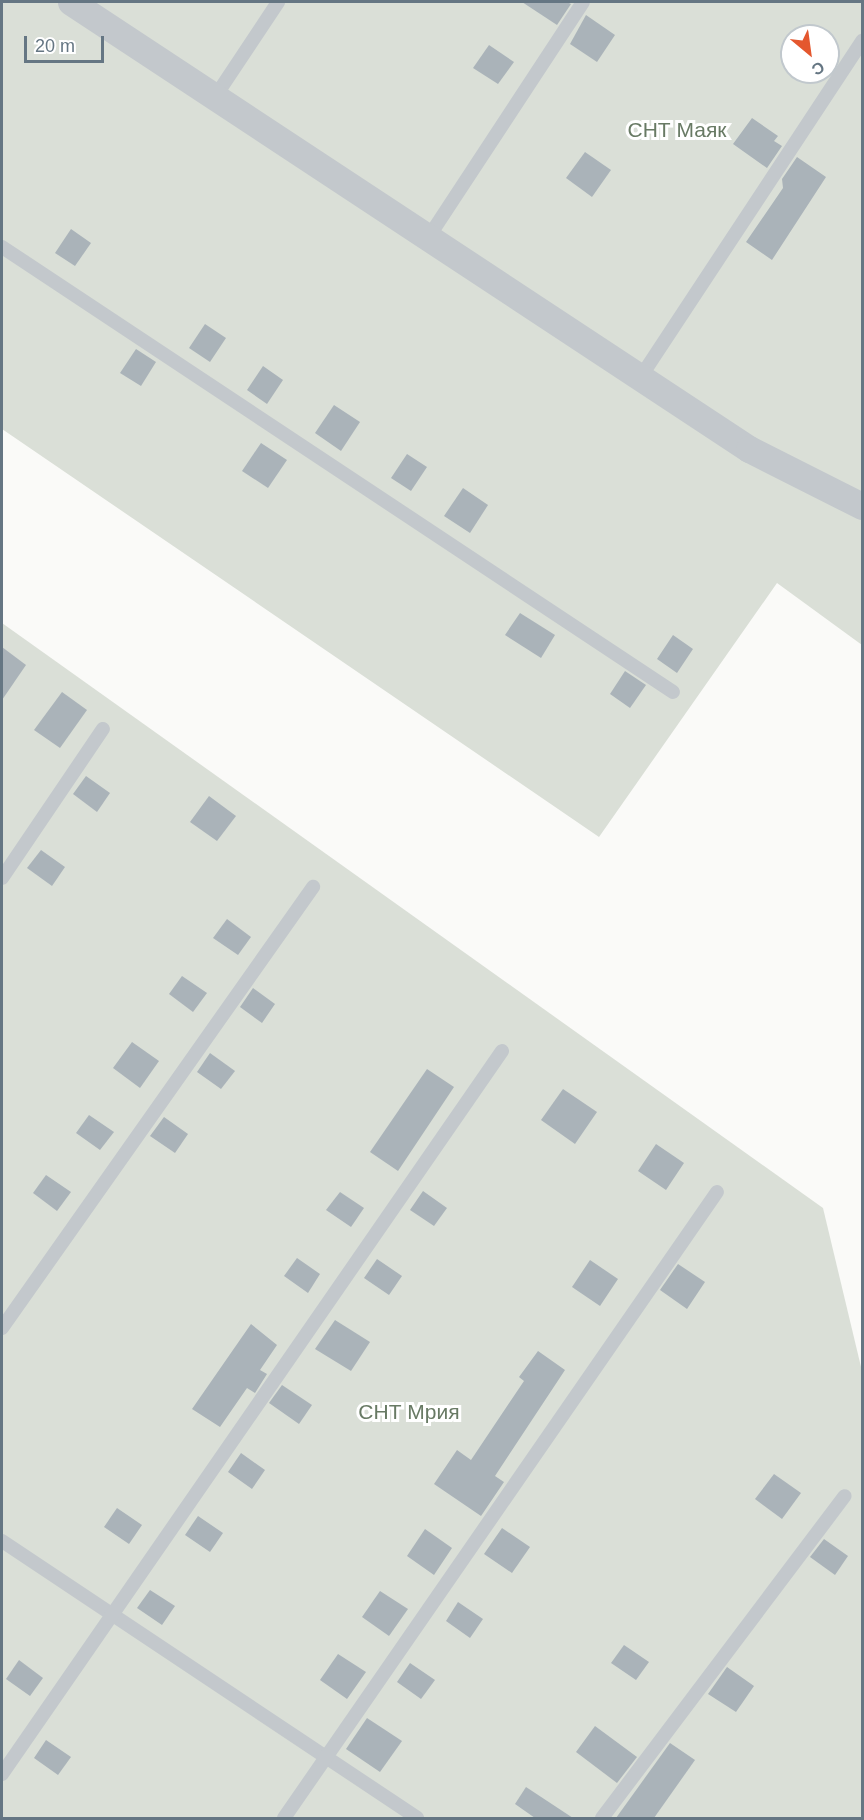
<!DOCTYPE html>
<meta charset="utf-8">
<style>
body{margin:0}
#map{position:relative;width:864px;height:1820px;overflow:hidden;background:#fafaf8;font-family:Arial,sans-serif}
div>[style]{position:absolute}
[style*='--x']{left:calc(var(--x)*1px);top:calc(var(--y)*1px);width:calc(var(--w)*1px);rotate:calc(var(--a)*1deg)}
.green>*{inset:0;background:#dadfd7}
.building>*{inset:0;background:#aab3b9}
.service>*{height:14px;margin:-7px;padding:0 7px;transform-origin:7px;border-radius:7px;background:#c3c8cc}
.minor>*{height:27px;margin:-13.5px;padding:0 13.5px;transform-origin:13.5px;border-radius:13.5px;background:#c3c8cc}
span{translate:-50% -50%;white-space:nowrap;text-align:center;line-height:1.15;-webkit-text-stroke:6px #fff;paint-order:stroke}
.park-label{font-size:21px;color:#687a64}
.frame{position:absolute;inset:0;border:3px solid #657683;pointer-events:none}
.north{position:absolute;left:780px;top:24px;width:60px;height:60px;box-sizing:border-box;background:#fff;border:2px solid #c1c8cd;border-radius:50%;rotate:151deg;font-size:16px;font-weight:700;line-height:24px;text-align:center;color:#657683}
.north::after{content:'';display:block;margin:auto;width:21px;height:27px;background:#e4572e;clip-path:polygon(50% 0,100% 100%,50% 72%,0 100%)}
.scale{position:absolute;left:24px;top:36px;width:80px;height:27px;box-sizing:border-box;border:3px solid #657683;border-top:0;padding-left:8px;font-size:18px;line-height:21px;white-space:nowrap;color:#657683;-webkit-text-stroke:4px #fff;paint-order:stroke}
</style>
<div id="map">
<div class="green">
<div style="clip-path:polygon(evenodd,2px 2px,862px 2px,862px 645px,777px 583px,599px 837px,2px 429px,2px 2px,792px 36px,828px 36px,828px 72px,792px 72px,792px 36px)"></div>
<div style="clip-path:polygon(2px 623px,823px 1208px,862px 1371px,862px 1818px,2px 1818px)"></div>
</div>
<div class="building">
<div style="clip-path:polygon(522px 2px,567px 2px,571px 4px,557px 25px)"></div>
<div style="clip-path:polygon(586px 15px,615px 35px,597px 62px,570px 44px)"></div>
<div style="clip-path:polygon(489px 45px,514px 62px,498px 84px,473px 68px)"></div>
<div style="clip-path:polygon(752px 118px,778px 136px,774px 141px,782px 146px,767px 168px,733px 144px)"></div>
<div style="clip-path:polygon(585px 152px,611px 170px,592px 197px,566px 178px)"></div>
<div style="clip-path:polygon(797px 157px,826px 177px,772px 260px,746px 242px,783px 188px,782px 179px)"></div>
<div style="clip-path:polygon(71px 229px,91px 243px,75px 266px,55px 253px)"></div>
<div style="clip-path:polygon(205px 324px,226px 338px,210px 362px,189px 348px)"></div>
<div style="clip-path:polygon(136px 349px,156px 362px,141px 386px,120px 373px)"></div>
<div style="clip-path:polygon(263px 366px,283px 380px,267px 404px,247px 390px)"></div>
<div style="clip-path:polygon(334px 405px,360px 422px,341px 451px,315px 433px)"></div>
<div style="clip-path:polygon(261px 443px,287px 460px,268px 488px,242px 471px)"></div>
<div style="clip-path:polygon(407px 454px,427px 467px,411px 491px,391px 478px)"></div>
<div style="clip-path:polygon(463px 488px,488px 505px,470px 533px,444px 516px)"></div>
<div style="clip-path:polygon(520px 613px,555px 635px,541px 658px,505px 635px)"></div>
<div style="clip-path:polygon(673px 635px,693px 649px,677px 673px,657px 659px)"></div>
<div style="clip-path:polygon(2px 647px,26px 665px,2px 700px)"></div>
<div style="clip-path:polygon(625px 671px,646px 685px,630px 708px,610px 694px)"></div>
<div style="clip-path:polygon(62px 692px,87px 710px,60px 748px,34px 730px)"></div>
<div style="clip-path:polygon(86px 776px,110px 793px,97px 812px,73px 794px)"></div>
<div style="clip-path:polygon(209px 796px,236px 816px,217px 841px,190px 822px)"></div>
<div style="clip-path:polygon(41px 850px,65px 867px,52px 886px,27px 868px)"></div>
<div style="clip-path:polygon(227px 919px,251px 937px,238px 955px,213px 938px)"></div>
<div style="clip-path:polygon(182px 976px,207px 993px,193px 1012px,169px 994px)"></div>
<div style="clip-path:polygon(253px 988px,275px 1004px,262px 1023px,240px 1007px)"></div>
<div style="clip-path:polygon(132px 1042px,159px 1061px,140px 1088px,113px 1068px)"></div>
<div style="clip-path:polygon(210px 1053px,235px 1071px,221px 1089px,197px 1072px)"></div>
<div style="clip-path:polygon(427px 1069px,454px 1087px,398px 1171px,370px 1152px)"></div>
<div style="clip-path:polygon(563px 1089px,597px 1112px,575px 1144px,541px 1120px)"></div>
<div style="clip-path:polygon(89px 1115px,114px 1132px,100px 1150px,76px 1133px)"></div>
<div style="clip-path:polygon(164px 1117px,188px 1134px,175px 1153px,150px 1136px)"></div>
<div style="clip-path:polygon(656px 1144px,684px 1163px,666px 1190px,638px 1171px)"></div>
<div style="clip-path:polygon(46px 1175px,71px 1192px,57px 1211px,33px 1193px)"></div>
<div style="clip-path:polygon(423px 1191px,447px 1208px,434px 1226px,410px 1210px)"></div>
<div style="clip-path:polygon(340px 1192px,364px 1208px,351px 1227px,326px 1210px)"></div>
<div style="clip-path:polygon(297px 1258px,320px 1274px,308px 1293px,284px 1276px)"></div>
<div style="clip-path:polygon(377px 1259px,402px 1276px,389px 1295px,364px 1278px)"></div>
<div style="clip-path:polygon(590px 1260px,618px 1279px,600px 1306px,572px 1287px)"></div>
<div style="clip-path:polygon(678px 1264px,705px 1282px,687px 1309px,660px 1290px)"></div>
<div style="clip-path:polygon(335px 1320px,370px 1342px,351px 1371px,315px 1349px)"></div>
<div style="clip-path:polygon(251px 1324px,277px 1345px,260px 1370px,267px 1374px,255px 1393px,247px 1388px,220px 1427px,192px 1409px)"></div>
<div style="clip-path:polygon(538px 1351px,565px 1370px,495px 1476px,504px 1482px,481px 1516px,434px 1484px,457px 1450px,471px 1460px,524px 1381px,519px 1377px)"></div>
<div style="clip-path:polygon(282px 1385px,312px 1405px,299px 1424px,269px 1403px)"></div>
<div style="clip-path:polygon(241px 1453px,265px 1470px,252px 1489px,228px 1472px)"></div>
<div style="clip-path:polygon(774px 1474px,801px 1493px,782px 1519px,755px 1499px)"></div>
<div style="clip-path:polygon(117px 1508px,142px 1525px,129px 1544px,104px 1527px)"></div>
<div style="clip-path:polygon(198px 1516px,223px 1533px,210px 1552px,185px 1535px)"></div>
<div style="clip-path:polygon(502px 1528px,530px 1547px,512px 1573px,484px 1554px)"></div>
<div style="clip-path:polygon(425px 1529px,452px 1548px,434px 1575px,407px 1556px)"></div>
<div style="clip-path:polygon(824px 1539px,848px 1556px,835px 1575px,810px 1557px)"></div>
<div style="clip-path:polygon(150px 1590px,175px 1606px,162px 1625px,137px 1608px)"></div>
<div style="clip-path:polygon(380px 1591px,408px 1609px,389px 1636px,362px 1617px)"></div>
<div style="clip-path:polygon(458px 1602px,483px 1619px,470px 1638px,446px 1621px)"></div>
<div style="clip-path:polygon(624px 1645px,649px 1662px,636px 1680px,611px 1663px)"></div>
<div style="clip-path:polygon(338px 1654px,366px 1672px,347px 1699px,320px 1680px)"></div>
<div style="clip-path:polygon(19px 1660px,43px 1678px,30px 1696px,6px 1679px)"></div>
<div style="clip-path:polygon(410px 1663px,435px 1680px,421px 1699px,397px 1682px)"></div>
<div style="clip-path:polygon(727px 1667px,754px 1686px,736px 1712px,708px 1694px)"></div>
<div style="clip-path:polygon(367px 1718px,402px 1741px,380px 1772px,346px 1749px)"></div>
<div style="clip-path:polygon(595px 1726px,637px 1757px,617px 1783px,576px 1752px)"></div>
<div style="clip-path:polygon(46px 1740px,71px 1757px,58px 1775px,34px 1758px)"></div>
<div style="clip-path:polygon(670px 1743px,695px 1760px,654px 1818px,616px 1818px)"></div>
<div style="clip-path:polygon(526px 1787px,573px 1818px,535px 1818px,515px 1804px)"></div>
</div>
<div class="service">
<div style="--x:215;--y:97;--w:114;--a:-56.4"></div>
<div style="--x:428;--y:238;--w:282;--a:-56.7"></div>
<div style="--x:2;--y:247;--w:805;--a:33.55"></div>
<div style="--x:640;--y:378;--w:404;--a:-56.6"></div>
<div style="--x:2;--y:878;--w:180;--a:-55.9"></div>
<div style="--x:2;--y:1328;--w:540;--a:-54.81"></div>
<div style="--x:2;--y:1541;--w:499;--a:33.7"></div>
<div style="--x:2;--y:1774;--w:879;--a:-55.33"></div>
<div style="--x:284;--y:1818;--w:761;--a:-55.33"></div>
<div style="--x:602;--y:1818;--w:403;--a:-53"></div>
</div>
<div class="minor">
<div style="--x:71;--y:2;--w:812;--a:33.4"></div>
<div style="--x:749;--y:449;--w:127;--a:26.8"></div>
</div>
<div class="park-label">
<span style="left:677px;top:130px">СНТ Маяк</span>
<span style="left:409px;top:1412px">СНТ Мрия</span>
</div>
<div class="frame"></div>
<div class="north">С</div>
<div class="scale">20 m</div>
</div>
